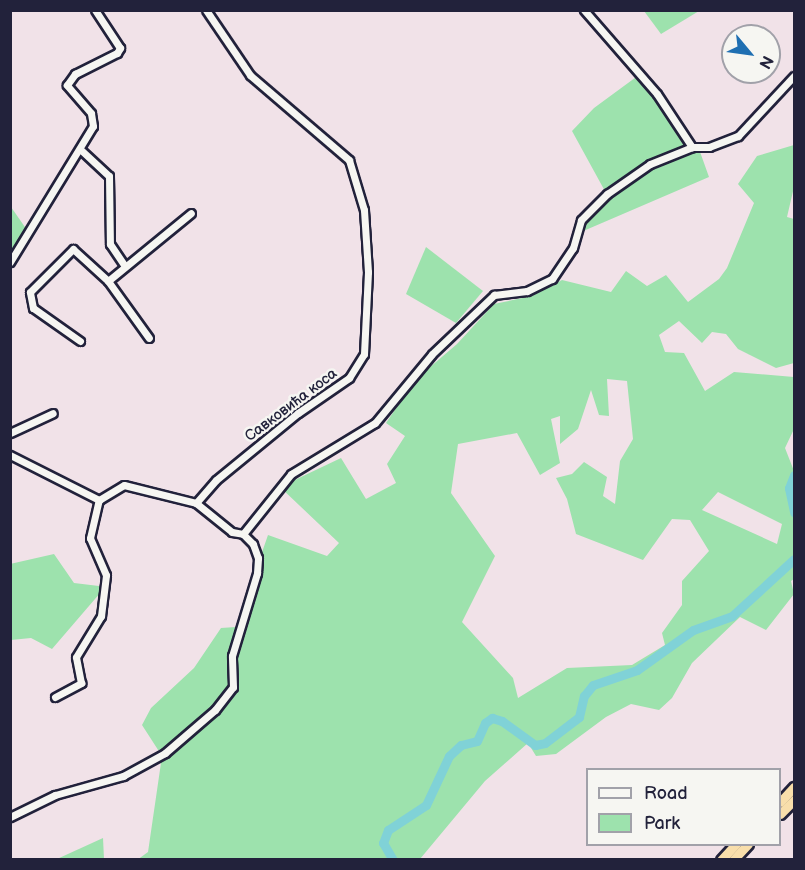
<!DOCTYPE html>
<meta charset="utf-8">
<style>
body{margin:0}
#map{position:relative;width:805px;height:870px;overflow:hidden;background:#f1e2e8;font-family:"Balsamiq Sans",sans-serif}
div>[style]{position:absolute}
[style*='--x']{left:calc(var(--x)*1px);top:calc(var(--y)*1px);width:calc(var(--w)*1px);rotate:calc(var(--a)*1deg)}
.green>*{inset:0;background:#9de2ad}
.river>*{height:9px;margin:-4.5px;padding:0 4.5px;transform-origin:4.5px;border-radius:4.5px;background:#80d2d7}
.roads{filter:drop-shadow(2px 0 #22223b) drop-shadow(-2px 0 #22223b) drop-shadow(0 2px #22223b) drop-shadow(0 -2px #22223b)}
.minor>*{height:7px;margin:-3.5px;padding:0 3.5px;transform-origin:3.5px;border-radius:3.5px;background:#f6f6f2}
.highway>*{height:9px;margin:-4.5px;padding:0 4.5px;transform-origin:4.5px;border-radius:4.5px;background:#f8deab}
span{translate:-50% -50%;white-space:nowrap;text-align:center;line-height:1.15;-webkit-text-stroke:5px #f6f6f2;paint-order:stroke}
.street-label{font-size:15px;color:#22223b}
.frame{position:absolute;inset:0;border:12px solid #22223b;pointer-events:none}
.legend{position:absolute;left:586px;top:768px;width:195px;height:78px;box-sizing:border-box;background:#f6f6f2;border:2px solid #a1a1a9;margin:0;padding:8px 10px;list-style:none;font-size:18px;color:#22223b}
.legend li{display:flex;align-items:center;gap:12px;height:30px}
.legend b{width:30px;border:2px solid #a1a1a9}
.north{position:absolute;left:721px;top:24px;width:60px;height:60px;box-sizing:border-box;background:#f6f6f2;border:2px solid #a1a1a9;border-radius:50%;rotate:119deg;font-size:16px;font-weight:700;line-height:24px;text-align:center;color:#22223b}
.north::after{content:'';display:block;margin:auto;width:21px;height:27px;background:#1f6fb2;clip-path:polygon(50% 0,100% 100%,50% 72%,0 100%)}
</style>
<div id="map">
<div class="green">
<div style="clip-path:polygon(644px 11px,699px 11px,661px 34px)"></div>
<div style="clip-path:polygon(643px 72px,668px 103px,694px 150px,699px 149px,709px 177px,581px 232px,581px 221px,608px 198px,681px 151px,659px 155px,606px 193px,572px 131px,594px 108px)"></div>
<div style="clip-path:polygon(evenodd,794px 145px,794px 187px,787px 217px,794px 219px,794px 363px,776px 368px,738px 349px,726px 334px,712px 332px,702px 343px,679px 321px,659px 335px,665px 352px,684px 353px,705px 391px,734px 372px,794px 377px,794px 429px,785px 448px,794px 471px,794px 579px,791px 581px,794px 594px,766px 630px,740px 617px,692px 663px,672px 698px,659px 710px,631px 704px,606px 717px,556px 754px,536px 756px,528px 743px,485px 781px,420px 859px,137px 860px,148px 852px,162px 756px,142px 725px,151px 708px,194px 668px,221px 628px,236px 627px,268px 535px,327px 556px,339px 543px,280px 487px,341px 458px,366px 499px,396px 483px,387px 464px,405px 436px,386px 423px,415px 380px,457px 344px,494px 304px,532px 296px,562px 280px,611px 292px,626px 271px,647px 286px,666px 275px,688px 302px,719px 279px,727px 268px,754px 203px,738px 184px,757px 156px,794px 145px,607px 379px,627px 381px,633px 439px,620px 461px,615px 504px,603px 496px,607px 477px,584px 462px,572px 474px,556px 478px,567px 499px,576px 534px,643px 560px,672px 519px,690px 520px,709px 551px,682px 581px,682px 605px,662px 633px,665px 645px,632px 665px,567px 668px,518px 698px,513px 678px,462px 622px,495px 556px,451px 493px,458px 444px,517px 433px,540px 475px,560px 463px,551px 419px,560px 416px,560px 444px,578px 429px,591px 390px,599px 415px,609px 416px,607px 379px,794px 145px,718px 492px,782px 524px,777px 544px,702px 510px,718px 492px)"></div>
<div style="clip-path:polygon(11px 207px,27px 230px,11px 256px)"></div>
<div style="clip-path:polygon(426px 247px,483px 291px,456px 323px,406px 294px)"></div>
<div style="clip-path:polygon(54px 554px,74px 583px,99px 586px,101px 592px,52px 649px,31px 638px,11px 640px,10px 564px)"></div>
<div style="clip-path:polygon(103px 838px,104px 859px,57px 859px)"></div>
</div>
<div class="river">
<div style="--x:794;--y:475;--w:14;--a:111"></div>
<div style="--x:789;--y:488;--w:25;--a:78"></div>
<div style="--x:393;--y:860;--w:20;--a:-120"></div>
<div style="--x:383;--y:843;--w:14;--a:-69"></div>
<div style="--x:388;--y:830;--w:45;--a:-33.3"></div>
<div style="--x:426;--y:805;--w:54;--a:-64.9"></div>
<div style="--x:449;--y:756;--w:16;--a:-43"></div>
<div style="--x:461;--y:745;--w:16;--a:-14"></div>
<div style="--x:477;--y:741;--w:20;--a:-66"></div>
<div style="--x:485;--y:723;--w:9;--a:-36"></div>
<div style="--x:492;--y:718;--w:10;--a:17"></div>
<div style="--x:502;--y:721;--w:41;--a:36"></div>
<div style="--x:535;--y:745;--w:10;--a:-11"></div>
<div style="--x:545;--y:743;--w:43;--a:-37.4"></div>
<div style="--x:579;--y:717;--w:22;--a:-77"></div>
<div style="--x:584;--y:696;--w:14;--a:-51"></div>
<div style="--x:593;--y:685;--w:46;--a:-18.8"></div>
<div style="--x:637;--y:670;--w:69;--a:-35.5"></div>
<div style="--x:693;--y:630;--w:41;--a:-19.7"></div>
<div style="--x:732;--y:616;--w:84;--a:-42.6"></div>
</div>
<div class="roads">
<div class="minor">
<div style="--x:584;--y:10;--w:111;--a:49"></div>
<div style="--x:657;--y:94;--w:64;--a:56.6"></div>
<div style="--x:81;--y:150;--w:38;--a:43"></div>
<div style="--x:109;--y:176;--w:68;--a:89.2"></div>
<div style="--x:110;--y:244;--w:25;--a:56"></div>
<div style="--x:10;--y:262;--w:159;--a:-58.6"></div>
<div style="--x:93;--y:126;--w:13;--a:-99"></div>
<div style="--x:91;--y:113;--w:37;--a:-131"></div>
<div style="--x:67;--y:85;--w:14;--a:-54"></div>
<div style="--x:75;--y:74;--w:47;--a:-26.6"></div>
<div style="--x:117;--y:53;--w:6;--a:-59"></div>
<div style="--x:120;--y:48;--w:45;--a:-123.3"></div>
<div style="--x:108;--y:281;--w:70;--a:54.3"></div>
<div style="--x:80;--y:341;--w:57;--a:-144.9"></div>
<div style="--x:33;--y:308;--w:16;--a:-101"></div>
<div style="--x:30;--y:292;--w:61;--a:-45"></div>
<div style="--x:73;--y:249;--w:47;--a:42.4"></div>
<div style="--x:108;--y:281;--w:107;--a:-39.3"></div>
<div style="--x:10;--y:433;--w:47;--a:-24.9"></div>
<div style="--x:10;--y:455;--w:100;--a:26.8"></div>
<div style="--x:99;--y:500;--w:29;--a:-31"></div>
<div style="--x:124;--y:485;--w:74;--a:14"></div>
<div style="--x:196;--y:503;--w:30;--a:-49"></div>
<div style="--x:216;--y:480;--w:106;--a:-39.3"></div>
<div style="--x:298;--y:413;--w:62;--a:-34.5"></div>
<div style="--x:349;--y:378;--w:28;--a:-58"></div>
<div style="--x:364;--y:354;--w:82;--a:-87.2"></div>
<div style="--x:368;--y:272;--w:62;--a:-93.7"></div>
<div style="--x:364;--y:210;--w:52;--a:-106.7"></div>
<div style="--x:349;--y:160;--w:130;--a:-139.4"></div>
<div style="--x:250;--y:75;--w:78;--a:-124.1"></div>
<div style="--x:196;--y:503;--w:46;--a:38.9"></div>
<div style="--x:232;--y:532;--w:11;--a:10"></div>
<div style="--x:55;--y:697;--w:30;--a:-28"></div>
<div style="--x:81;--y:683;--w:26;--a:-101"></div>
<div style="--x:76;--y:657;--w:48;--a:-58.6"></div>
<div style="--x:101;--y:616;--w:41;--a:-83"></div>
<div style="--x:106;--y:575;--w:40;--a:-113.4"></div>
<div style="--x:90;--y:538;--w:39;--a:-77"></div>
<div style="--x:10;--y:817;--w:50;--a:-26.1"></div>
<div style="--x:55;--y:795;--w:71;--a:-15.6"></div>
<div style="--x:123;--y:776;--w:48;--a:-28.7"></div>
<div style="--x:165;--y:753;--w:66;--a:-40.7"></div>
<div style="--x:215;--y:710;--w:29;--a:-52"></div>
<div style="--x:233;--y:687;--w:31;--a:-92"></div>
<div style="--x:232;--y:656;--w:87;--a:-73.2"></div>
<div style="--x:257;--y:573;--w:15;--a:-86"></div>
<div style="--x:258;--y:558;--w:15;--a:-110"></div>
<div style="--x:253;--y:544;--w:14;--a:-135"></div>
<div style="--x:243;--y:534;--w:77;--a:-51.3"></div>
<div style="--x:291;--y:474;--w:98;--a:-31.3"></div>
<div style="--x:375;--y:423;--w:89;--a:-50.4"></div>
<div style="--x:432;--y:354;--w:86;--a:-43.6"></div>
<div style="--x:494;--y:295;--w:33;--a:-7"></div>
<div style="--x:527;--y:291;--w:28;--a:-26"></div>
<div style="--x:552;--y:279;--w:37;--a:-56"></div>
<div style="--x:573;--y:248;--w:29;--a:-74"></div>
<div style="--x:581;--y:220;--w:37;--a:-45"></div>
<div style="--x:607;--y:194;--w:52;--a:-34.9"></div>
<div style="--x:650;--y:164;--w:45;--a:-22"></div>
<div style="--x:692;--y:147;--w:17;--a:0"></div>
<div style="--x:709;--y:147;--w:31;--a:-21"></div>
<div style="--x:738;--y:136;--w:82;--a:-47"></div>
</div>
<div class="highway">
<div style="--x:780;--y:802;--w:21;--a:-47"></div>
<div style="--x:780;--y:814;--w:20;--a:-45"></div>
<div style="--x:721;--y:860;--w:22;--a:-47"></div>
<div style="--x:733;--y:860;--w:22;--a:-47"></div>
</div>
</div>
<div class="street-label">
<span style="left:291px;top:405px;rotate:-37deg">Савковића коса</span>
</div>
<div class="frame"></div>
<ul class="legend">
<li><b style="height:8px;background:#f6f6f2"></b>Road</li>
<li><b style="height:16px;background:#9de2ad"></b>Park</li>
</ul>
<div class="north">N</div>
</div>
